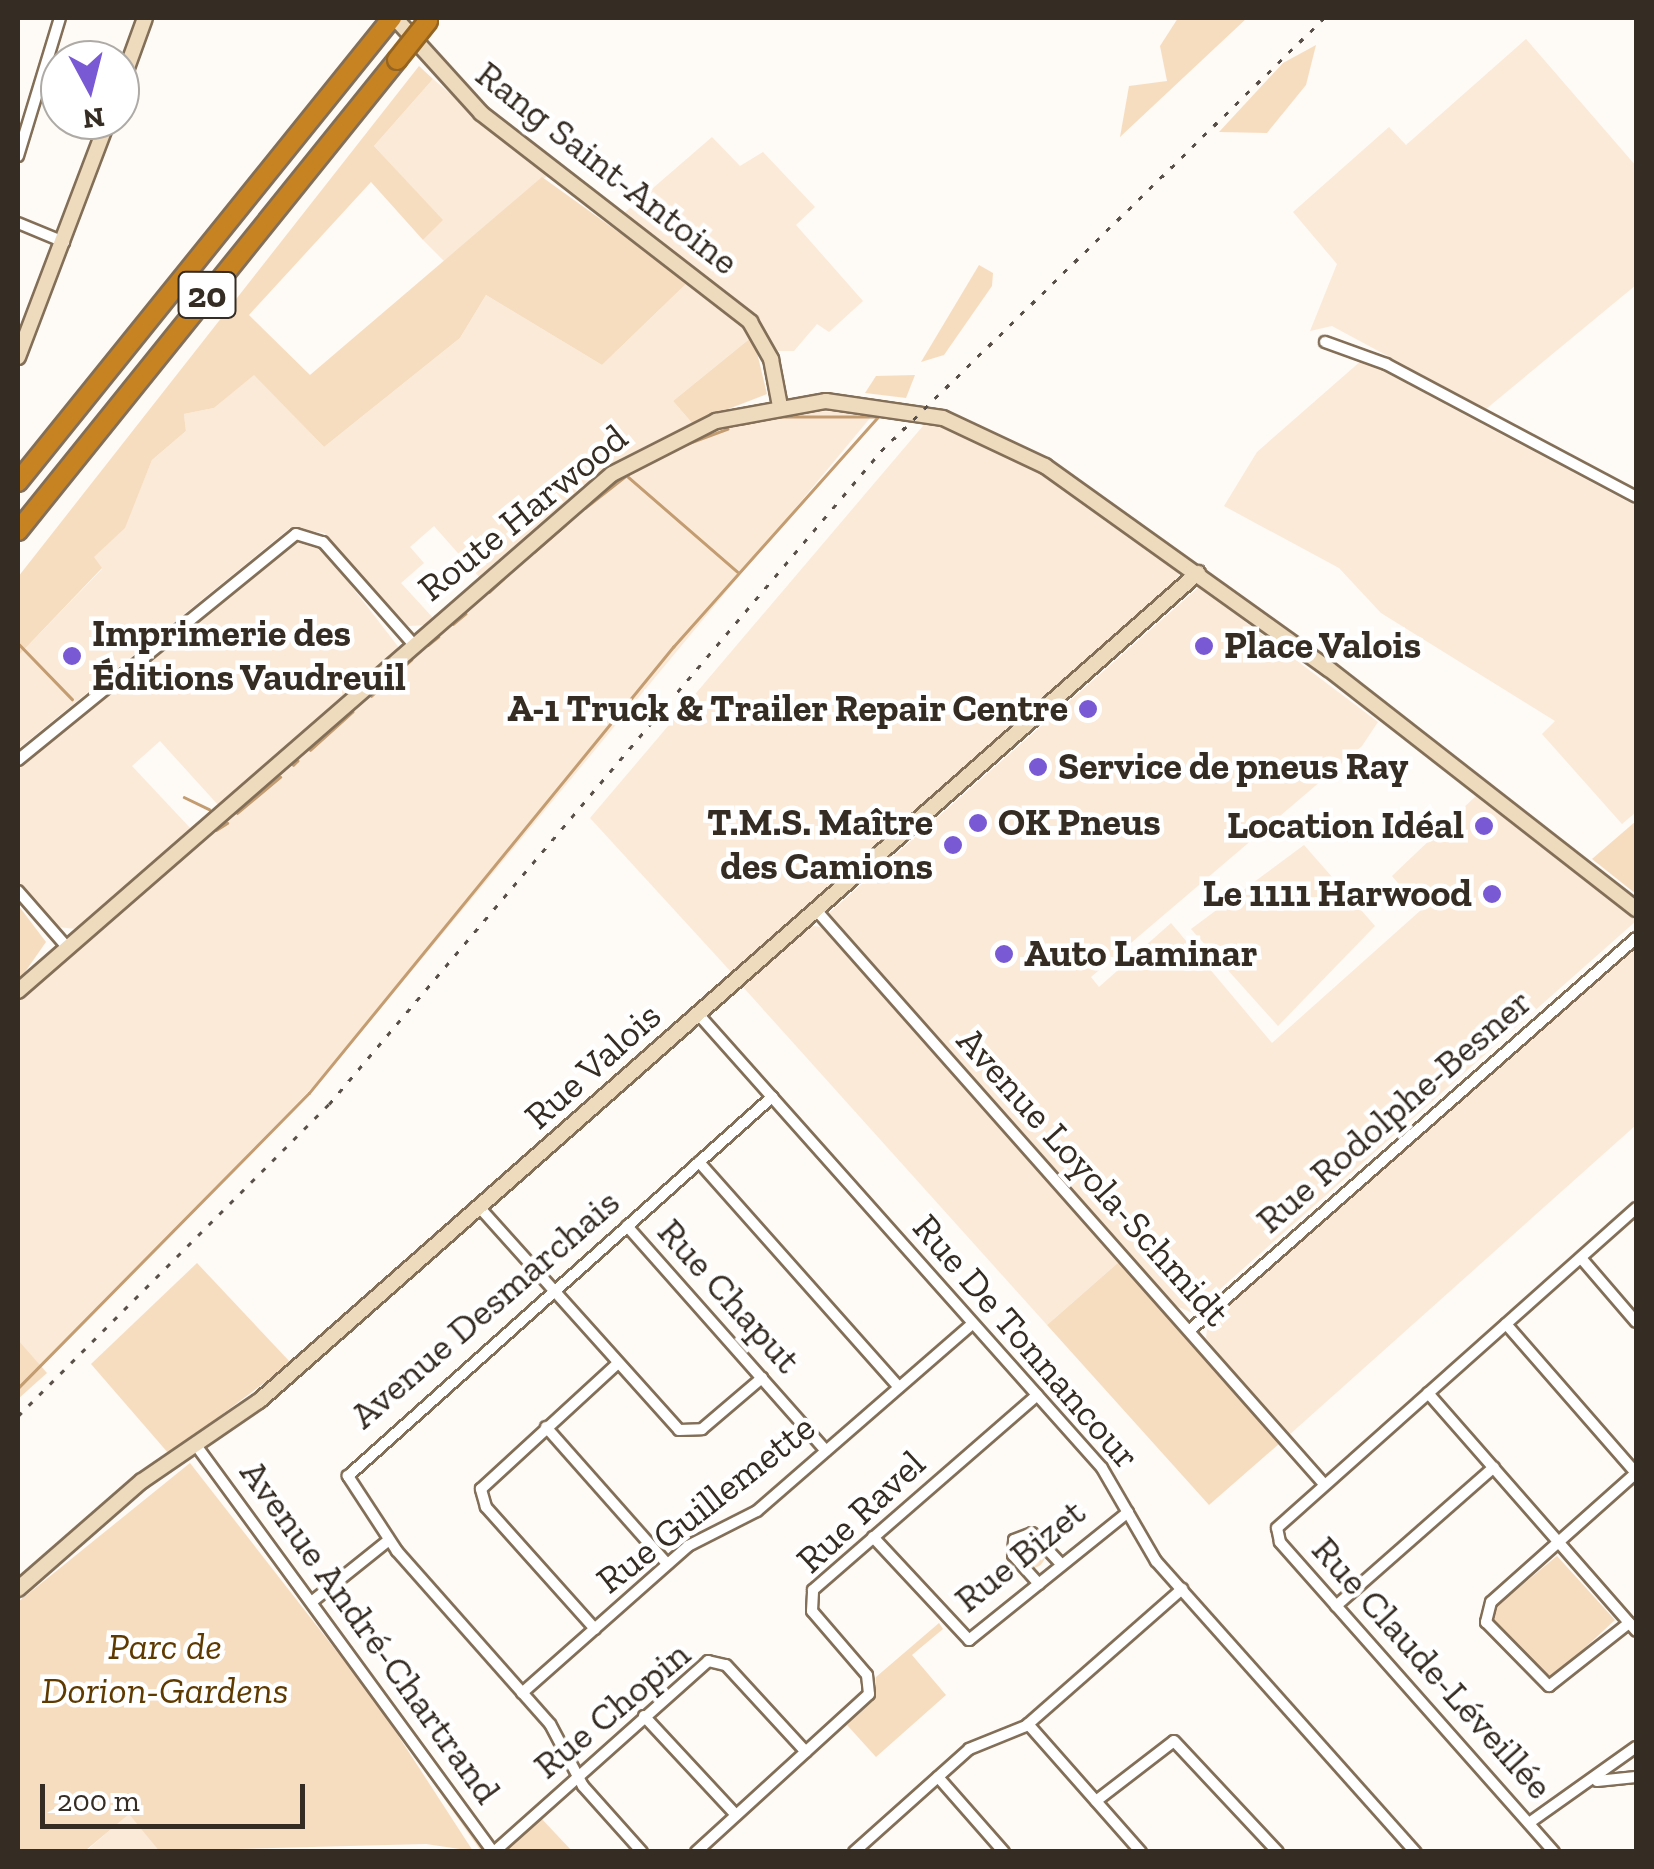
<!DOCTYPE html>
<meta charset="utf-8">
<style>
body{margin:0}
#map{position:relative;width:1654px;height:1869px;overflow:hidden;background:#fefaf5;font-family:"Zilla Slab",serif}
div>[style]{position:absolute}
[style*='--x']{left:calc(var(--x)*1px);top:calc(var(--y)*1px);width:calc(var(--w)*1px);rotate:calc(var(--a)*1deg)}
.built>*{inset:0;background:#fbead8}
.green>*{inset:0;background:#f7ddc0}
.round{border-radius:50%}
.stream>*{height:2.5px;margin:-1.25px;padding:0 1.25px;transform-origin:1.25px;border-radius:1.25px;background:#c39c71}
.roads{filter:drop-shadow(2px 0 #836f58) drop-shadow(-2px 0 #836f58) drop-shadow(0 2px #836f58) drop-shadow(0 -2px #836f58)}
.street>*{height:10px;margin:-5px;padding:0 5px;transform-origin:5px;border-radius:5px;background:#fff}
.secondary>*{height:14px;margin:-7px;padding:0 7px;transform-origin:7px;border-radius:7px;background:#eedabd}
.highway>*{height:18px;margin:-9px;padding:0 9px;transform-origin:9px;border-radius:9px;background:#c78222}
.rail>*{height:2.5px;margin-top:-1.25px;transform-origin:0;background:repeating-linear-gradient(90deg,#585048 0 5px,transparent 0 15px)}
.bridges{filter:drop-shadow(2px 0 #946422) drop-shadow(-2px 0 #946422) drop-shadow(0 2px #946422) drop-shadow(0 -2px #946422)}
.highway-bridge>*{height:18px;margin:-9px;padding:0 9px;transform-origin:9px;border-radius:9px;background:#c78222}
.dots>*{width:28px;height:28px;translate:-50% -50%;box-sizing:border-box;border:5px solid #fff;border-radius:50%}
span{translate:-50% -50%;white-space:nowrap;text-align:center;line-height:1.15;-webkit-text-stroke:9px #fff;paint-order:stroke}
.shield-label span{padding:2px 8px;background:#fff;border:2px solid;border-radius:8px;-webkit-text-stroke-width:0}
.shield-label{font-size:35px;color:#352c23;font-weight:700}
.street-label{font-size:38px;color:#352c23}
.poi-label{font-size:38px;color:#352c23;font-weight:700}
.left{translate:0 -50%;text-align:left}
.right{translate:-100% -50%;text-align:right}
.park-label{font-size:38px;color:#5f3a00;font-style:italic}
.frame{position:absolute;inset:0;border:20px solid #352c23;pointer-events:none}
.north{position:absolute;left:40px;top:40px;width:100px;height:100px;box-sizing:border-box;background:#fff;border:2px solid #aeaba7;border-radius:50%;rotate:173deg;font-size:28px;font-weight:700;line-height:40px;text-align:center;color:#352c23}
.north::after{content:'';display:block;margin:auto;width:35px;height:45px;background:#795ad4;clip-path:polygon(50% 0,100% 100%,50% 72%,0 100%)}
.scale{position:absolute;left:40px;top:1784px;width:265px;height:45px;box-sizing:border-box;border:5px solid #352c23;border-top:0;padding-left:12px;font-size:30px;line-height:35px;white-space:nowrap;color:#352c23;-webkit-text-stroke:8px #fff;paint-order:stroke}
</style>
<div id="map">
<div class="built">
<div style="clip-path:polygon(1526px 39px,1636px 166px,1636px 285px,1486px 409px,1332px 326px,1310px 331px,1337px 264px,1293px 212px,1389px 127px,1406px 145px)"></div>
<div style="clip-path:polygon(433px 79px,547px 176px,444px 261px,423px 240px,442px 220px,374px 146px)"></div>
<div style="clip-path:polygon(712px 137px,740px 166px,763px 152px,815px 207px,796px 225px,863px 301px,829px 332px,817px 324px,794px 351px,776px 351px,750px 314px,623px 214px)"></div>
<div style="clip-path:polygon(688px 282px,753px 336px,673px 401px,692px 423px,622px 458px,480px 578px,434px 526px,410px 547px,424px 563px,401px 583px,434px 619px,427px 625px,408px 626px,324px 533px,290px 528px,18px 749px,18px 656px,102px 569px,93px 557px,124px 528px,152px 460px,186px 431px,184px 414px,214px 408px,254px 374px,324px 447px,460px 338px,486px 295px,602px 365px)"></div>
<div style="clip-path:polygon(1362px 360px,1636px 506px,1636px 812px,1622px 824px,1542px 734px,1555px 721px,1381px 613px,1339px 568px,1224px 506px,1257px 452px)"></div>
<div style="clip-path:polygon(798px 411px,875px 412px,333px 1066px,35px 1373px,18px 1351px,18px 1001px,621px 476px,707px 432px)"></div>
<div style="clip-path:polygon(928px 420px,1053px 479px,1178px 568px,1179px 578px,733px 974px,590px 818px)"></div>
<div style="clip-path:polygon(295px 540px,322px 548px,400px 649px,219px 806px,160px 741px,132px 766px,192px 830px,76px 929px,58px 927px,18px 881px,18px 768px)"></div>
<div style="clip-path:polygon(1199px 587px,1378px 722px,1362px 746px,1091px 977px,1099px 987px,1171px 923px,1272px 1043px,1421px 910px,1392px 876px,1479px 793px,1636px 921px,1193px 1313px,1176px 1306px,829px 913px)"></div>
<div style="clip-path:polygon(1304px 845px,1375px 926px,1278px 1026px,1191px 929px)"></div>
<div style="clip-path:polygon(812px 926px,822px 927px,1120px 1261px,1047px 1325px,743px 987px)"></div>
<div style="clip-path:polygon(1636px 946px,1636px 1125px,1288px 1436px,1206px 1338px,1208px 1322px)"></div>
<div style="clip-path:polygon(129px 1813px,159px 1851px,85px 1852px)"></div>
</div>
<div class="green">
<div style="clip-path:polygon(1178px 18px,1247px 18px,1120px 137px,1129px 86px,1167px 81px,1160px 46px)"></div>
<div style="clip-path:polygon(1316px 45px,1306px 85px,1267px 133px,1219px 132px,1283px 63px)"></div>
<div style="clip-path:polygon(419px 66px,433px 79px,374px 146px,443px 220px,423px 240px,371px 182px,249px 315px,310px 375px,542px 177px,688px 282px,602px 365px,486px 295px,460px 338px,324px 447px,254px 375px,214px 408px,184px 414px,186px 431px,152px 460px,125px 528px,94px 557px,102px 568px,18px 656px,18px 577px)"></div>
<div style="clip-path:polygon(979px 265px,993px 273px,992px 286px,944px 355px,921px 362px)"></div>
<div style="clip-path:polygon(753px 336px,767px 394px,692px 423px,673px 401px)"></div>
<div style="clip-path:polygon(915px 375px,906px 398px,865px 393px,876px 376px)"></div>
<div style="clip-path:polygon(1636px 821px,1636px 894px,1592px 859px)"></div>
<div style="clip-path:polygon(18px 905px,46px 942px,18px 982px)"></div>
<div style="clip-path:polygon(1120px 1261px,1279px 1444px,1209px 1505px,1047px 1325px)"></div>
<div style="clip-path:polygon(197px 1263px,291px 1363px,169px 1454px,91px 1364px)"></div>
<div style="clip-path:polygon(18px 1340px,47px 1373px,18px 1399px)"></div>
<div style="clip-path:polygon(190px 1463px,377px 1703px,473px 1851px,426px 1844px,159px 1851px,129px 1814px,85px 1851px,18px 1851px,18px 1602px)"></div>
<div style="clip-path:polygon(206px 1471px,332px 1635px,320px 1625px)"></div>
<div class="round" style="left:1019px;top:1542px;width:26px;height:26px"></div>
<div style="clip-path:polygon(1557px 1556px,1615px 1620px,1549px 1681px,1491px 1621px,1493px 1609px)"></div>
<div style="clip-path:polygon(939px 1623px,943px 1629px,912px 1655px,946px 1695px,876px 1757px,847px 1725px,873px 1701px,876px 1677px)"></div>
<div style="clip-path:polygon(380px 1702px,482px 1843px,481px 1851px,383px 1712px)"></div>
<div style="clip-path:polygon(540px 1817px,572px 1851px,507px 1852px,510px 1844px)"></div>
</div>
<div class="stream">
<div style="--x:741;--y:424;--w:15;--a:-11"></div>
<div style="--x:686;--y:444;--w:44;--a:-20.1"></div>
<div style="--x:626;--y:475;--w:147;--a:40.9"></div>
<div style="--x:585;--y:508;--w:55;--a:-38.3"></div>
<div style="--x:534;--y:552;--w:41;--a:-41.1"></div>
<div style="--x:489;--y:592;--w:19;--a:-43"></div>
<div style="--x:453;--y:624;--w:16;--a:-40"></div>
<div style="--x:18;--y:643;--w:78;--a:46"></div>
<div style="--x:428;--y:645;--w:13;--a:-39"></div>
<div style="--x:371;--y:696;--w:54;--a:-42"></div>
<div style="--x:310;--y:750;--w:57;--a:-42.1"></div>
<div style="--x:293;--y:765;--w:6;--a:-45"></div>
<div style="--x:184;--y:797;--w:28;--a:26"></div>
<div style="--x:237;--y:813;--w:56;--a:-39.9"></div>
<div style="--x:216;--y:830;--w:13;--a:-32"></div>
<div style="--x:18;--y:1388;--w:414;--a:-45.4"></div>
<div style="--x:309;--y:1093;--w:576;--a:-50.78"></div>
<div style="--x:673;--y:647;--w:308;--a:-48.3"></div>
<div style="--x:878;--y:417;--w:105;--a:180"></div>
</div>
<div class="roads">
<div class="street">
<div style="--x:18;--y:156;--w:144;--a:-73.1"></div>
<div style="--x:18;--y:223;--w:50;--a:22.4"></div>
<div style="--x:1325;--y:342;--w:65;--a:19.8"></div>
<div style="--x:1386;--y:364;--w:283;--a:28"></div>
<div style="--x:18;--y:760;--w:358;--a:-39.1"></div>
<div style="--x:296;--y:534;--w:28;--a:17"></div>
<div style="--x:323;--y:542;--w:137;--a:48.5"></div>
<div style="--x:18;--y:891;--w:74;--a:48.8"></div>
<div style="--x:817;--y:911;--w:764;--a:48.5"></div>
<div style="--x:699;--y:1015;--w:606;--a:48.34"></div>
<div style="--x:1102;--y:1468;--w:108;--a:59.9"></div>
<div style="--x:1156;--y:1561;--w:390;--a:48.3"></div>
<div style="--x:699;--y:1162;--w:301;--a:48.4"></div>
<div style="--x:480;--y:1208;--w:298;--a:48.1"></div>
<div style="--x:679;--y:1430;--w:23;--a:-2"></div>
<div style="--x:702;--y:1429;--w:79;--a:-40.4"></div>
<div style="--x:627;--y:1226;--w:300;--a:48.5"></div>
<div style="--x:1581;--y:1258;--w:84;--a:49.3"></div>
<div style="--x:1506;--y:1324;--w:198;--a:48.9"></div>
<div style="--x:1636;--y:1473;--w:194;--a:138.3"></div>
<div style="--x:1491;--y:1602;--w:21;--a:104"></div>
<div style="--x:1486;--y:1622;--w:90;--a:45.5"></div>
<div style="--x:1549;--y:1686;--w:102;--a:-38.2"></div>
<div style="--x:1190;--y:1330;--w:594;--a:-41.31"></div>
<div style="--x:1428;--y:1393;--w:316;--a:48.8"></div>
<div style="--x:546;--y:1427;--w:183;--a:48.5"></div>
<div style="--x:198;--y:1448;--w:500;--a:53.86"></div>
<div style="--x:873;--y:1537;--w:141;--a:47"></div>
<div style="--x:969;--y:1640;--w:204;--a:-38.8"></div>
<div style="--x:1039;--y:1584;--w:39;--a:-132"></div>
<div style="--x:1013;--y:1555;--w:15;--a:-86"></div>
<div style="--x:1014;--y:1540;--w:19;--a:-21"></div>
<div style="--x:1032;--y:1533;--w:42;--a:46.9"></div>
<div style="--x:314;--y:1600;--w:96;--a:-38.7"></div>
<div style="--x:1336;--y:1606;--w:210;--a:-41.3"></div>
<div style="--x:595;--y:1629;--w:164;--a:-131.8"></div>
<div style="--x:486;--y:1507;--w:19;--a:-106"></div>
<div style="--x:481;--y:1489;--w:186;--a:-42.6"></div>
<div style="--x:522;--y:1693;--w:222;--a:-41.5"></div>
<div style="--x:688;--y:1546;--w:77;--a:-26.9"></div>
<div style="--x:757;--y:1511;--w:285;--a:-41"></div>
<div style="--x:644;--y:1716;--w:135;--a:47.1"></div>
<div style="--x:1028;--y:1724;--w:171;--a:48.6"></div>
<div style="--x:938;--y:1777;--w:100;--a:48.7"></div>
<div style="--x:1597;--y:1781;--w:39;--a:-6"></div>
<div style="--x:1096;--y:1801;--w:98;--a:-37.6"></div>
<div style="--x:1174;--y:1741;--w:152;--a:46.9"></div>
<div style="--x:1529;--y:1823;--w:131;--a:-35.4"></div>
<div style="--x:494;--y:1852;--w:287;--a:-41.7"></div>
<div style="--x:708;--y:1661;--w:18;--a:13"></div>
<div style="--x:726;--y:1665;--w:118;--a:47.4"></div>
<div style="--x:642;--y:1852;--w:89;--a:-131.8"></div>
<div style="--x:583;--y:1786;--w:70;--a:-118"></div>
<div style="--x:550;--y:1724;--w:231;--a:-131.5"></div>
<div style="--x:397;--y:1551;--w:90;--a:-123.2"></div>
<div style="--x:348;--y:1476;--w:569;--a:-41.79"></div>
<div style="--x:696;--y:1852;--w:234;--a:-42.4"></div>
<div style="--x:869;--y:1694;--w:19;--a:-96"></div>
<div style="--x:867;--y:1675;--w:84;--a:-130.7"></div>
<div style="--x:812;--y:1611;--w:21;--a:-87"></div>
<div style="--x:813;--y:1590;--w:297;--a:-41"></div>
<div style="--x:854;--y:1852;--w:154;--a:-41.8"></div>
<div style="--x:969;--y:1749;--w:61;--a:-22"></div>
<div style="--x:1026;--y:1726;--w:208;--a:-41.3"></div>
<div style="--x:1554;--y:1852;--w:414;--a:-131.5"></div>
<div style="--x:1280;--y:1542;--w:14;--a:-102"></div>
<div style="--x:1277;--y:1528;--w:481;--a:-41.7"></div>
</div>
<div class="secondary">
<div style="--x:395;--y:18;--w:128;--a:47.8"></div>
<div style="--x:481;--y:113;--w:341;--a:37.8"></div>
<div style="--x:750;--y:322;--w:43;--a:60.4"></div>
<div style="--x:771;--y:359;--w:48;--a:79.2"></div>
<div style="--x:120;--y:87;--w:73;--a:-70.1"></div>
<div style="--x:18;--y:357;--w:254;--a:-69.2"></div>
<div style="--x:18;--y:991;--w:787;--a:-41.04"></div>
<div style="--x:612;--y:474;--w:117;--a:-27"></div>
<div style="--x:716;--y:421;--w:112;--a:-10.3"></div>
<div style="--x:826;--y:401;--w:118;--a:8.3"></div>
<div style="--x:943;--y:418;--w:113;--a:25.2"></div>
<div style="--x:1045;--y:466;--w:349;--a:35.6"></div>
<div style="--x:1329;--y:669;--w:390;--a:38"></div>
<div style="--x:18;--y:1589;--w:164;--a:-41.1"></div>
<div style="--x:142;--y:1481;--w:142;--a:-34.4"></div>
<div style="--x:259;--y:1401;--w:1252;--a:-41.41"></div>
</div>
<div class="highway">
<div style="--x:18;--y:482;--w:596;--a:-51.13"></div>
<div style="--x:18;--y:531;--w:605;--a:-51.18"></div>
</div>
</div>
<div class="rail">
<div style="--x:18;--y:1416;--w:441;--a:-45.1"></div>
<div style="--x:329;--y:1104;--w:855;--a:-49.79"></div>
<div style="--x:881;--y:451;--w:619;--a:-44.35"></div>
</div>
<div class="bridges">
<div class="highway-bridge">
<div style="--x:397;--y:60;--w:50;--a:-51.5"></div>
</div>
</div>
<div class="dots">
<div style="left:1204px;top:646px;background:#795ad4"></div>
<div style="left:72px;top:656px;background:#795ad4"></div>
<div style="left:1088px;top:709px;background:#795ad4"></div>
<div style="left:1038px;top:767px;background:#795ad4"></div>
<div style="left:978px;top:823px;background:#795ad4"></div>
<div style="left:1484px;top:826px;background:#795ad4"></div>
<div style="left:953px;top:845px;background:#795ad4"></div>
<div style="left:1492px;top:894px;background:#795ad4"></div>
<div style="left:1004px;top:954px;background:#795ad4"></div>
</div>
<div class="shield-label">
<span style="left:207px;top:295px">20</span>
</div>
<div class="street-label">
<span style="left:607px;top:168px;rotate:38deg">Rang Saint-Antoine</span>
<span style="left:523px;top:513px;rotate:-39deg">Route Harwood</span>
<span style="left:593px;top:1066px;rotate:-42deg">Rue Valois</span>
<span style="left:1394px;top:1111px;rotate:-41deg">Rue Rodolphe-Besner</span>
<span style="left:1093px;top:1177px;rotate:48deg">Avenue Loyola-Schmidt</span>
<span style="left:729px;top:1296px;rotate:48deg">Rue Chaput</span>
<span style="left:485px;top:1309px;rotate:-41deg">Avenue Desmarchais</span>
<span style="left:1026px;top:1342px;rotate:49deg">Rue De Tonnancour</span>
<span style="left:706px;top:1504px;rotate:-38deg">Rue Guillemette</span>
<span style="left:861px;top:1512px;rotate:-43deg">Rue Ravel</span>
<span style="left:1020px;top:1556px;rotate:-39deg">Rue Bizet</span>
<span style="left:370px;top:1632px;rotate:54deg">Avenue André-Chartrand</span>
<span style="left:1432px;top:1668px;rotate:48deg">Rue Claude-Léveillée</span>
<span style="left:612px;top:1710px;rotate:-40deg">Rue Chopin</span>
</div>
<div class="poi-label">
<span class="left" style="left:92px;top:656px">Imprimerie des<br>Éditions Vaudreuil</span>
<span class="left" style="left:1224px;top:646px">Place Valois</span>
<span class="right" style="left:1068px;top:709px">A-1 Truck &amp; Trailer Repair Centre</span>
<span class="left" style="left:1058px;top:767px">Service de pneus Ray</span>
<span class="right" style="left:933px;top:845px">T.M.S. Maître<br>des Camions</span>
<span class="left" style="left:998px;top:823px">OK Pneus</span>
<span class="right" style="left:1464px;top:826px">Location Idéal</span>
<span class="right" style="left:1472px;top:894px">Le 1111 Harwood</span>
<span class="left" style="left:1024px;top:954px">Auto Laminar</span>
</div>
<div class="park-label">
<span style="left:165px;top:1669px">Parc de<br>Dorion-Gardens</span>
</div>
<div class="frame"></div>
<div class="north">N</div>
<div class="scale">200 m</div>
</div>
